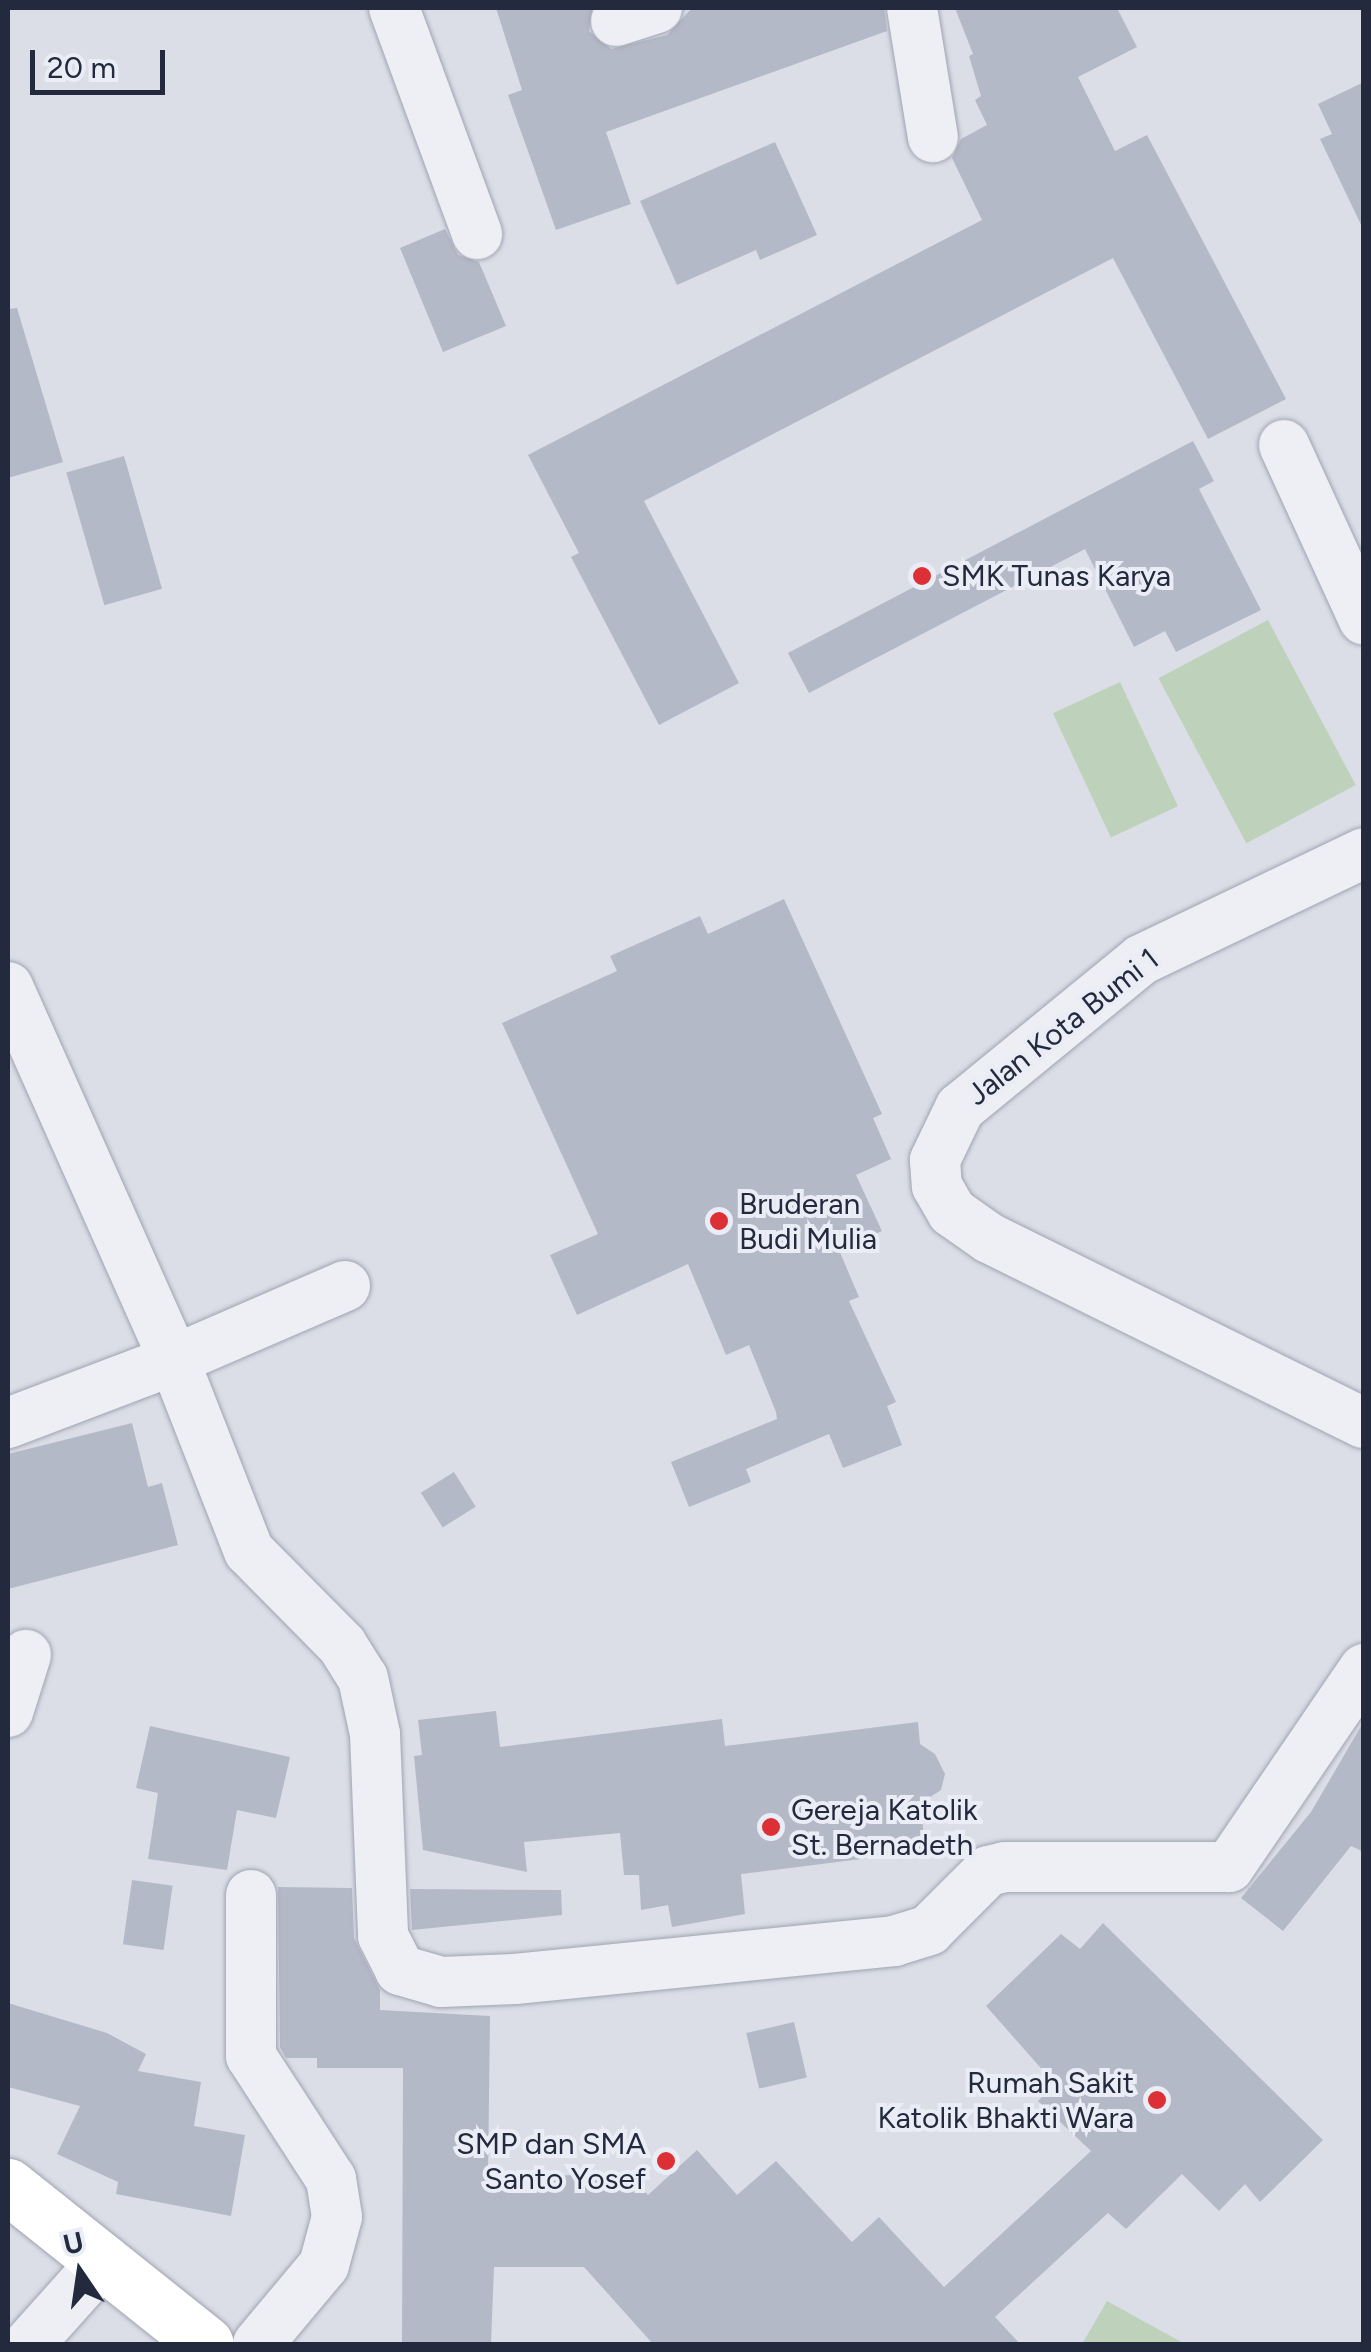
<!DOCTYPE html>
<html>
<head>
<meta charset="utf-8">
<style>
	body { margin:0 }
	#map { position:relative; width:1371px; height:2352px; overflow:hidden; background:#dbdee7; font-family:Figtree,sans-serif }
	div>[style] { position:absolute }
	.green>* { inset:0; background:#bed2bb; transform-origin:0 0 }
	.building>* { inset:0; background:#b4b9c7; transform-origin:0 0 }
	.roads { filter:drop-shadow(0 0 2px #a0a4b1) drop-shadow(0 0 2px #a0a4b1) }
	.minor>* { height:50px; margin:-25px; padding:0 25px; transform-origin:25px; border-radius:25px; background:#eeeff5 }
	.major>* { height:55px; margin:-27.5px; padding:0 27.5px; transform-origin:27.5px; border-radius:27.5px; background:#fff }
	.dots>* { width:28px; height:28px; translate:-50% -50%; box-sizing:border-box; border:5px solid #eaedf5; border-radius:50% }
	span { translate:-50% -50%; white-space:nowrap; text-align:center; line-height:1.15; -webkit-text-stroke:8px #eaedf5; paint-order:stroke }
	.poi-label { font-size:30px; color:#232a3e }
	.left { translate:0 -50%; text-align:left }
	.right { translate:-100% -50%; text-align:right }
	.street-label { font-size:30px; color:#232a3e }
	.frame { position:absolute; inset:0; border:10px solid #232a3e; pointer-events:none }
	.north { position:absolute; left:30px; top:2222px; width:100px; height:100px; -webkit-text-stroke:8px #eaedf5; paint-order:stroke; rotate:347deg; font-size:28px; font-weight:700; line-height:40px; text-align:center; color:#232a3e }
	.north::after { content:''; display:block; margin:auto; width:35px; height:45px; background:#232a3e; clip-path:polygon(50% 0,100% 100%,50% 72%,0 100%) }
	.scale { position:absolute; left:30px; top:50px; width:135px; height:45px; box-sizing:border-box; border:5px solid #232a3e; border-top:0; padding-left:12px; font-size:30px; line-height:35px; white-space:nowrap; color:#232a3e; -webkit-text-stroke:8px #eaedf5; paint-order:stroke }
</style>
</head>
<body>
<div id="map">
	<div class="green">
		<div style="left:1268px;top:620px;width:187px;height:124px;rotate:62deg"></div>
		<div style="left:1120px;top:682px;width:137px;height:74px;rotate:65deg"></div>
		<div style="clip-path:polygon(1107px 2301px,1185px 2344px,1082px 2344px)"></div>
	</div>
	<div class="building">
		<div style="clip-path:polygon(496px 8px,592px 8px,589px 31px,611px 49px,667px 35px,692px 8px,884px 8px,887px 31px,606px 132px,631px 204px,556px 230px,508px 95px,522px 90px)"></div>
		<div style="clip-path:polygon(955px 8px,1117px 8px,1137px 47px,1078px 77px,1115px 151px,1147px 135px,1286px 399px,1208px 439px,1113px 258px,644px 501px,739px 683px,659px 725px,571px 557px,579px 553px,528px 455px,982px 220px,952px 158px,961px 139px,987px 125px,975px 100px,981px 96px,969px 56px,973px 54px)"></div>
		<div style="clip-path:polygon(1364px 82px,1364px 231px,1320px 139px,1332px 134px,1318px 104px)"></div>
		<div style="clip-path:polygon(775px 142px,817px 235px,760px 260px,756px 250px,677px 285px,640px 201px)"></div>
		<div style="clip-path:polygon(445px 229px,458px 255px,479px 262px,506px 326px,443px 352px,400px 248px)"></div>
		<div style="clip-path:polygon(17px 308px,63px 462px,8px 478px,8px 309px)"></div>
		<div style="clip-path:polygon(1193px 441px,1214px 481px,1199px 489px,1261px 610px,1176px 652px,1165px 631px,1134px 647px,1085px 549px,809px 693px,788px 653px)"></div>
		<div style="left:124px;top:456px;width:138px;height:60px;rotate:74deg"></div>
		<div style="clip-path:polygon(784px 899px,882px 1114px,873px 1118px,891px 1159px,856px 1175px,882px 1231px,839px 1250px,859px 1297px,849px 1301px,896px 1402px,887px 1406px,902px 1445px,843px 1468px,829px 1434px,746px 1469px,751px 1482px,689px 1507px,671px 1462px,777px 1419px,776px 1412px,749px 1345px,726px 1355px,688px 1264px,577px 1315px,550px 1255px,598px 1234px,502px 1023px,617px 971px,610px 956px,700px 916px,708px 934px)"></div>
		<div style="clip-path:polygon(132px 1423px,148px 1487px,162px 1483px,178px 1545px,8px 1589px,8px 1454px)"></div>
		<div style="left:454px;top:1472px;width:41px;height:39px;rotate:58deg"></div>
		<div style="clip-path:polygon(496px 1711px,500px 1747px,722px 1719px,725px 1746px,918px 1722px,920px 1744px,935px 1754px,945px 1774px,941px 1790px,921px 1803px,925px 1851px,741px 1874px,745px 1914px,672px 1927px,668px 1905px,641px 1910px,639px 1875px,624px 1875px,620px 1833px,524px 1842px,527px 1872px,423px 1850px,414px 1756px,422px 1755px,418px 1720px)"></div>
		<div style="clip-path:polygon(1364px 1721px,1364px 1852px,1351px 1846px,1283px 1931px,1241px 1898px,1311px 1812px)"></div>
		<div style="clip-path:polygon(150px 1726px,290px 1757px,276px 1818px,237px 1810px,227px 1870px,148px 1859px,158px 1793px,136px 1788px)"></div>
		<div style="left:132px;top:1880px;width:41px;height:65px;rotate:8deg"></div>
		<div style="clip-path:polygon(278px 1887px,352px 1888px,354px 1938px,380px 1990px,380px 2010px,490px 2016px,488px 2177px,629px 2174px,648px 2195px,697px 2150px,737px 2195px,776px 2161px,852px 2242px,879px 2217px,944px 2287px,1091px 2151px,1038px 2101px,1055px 2084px,986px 2006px,1061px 1934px,1080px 1949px,1103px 1923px,1323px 2140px,1260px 2202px,1245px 2184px,1219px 2211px,1182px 2174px,1126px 2229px,1108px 2213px,995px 2317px,1020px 2344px,653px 2344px,584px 2267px,494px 2267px,491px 2344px,402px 2344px,403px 2068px,317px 2068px,317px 2058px,286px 2058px,280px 2047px)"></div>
		<div style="clip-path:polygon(410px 1889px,561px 1890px,562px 1915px,412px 1930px)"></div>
		<div style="clip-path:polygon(8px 2003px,107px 2033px,146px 2054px,138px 2071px,201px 2082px,194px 2126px,245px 2135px,231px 2216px,116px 2194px,118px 2182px,57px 2154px,80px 2106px,8px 2087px)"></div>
		<div style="left:794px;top:2022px;width:57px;height:49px;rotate:77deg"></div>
	</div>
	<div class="roads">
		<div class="minor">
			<div style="left:394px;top:8px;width:241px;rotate:69.8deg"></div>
			<div style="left:912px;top:8px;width:131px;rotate:80.8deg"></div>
			<div style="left:616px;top:21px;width:43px;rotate:-17.6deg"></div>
			<div style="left:1284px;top:445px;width:192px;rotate:65.4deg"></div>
			<div style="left:1364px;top:853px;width:247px;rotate:154.4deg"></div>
			<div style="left:1141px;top:960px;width:234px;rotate:140.7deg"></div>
			<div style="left:960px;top:1108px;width:58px;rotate:115.7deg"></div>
			<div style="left:935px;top:1160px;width:26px;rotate:86deg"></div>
			<div style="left:937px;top:1186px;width:30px;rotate:60deg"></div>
			<div style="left:952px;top:1212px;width:45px;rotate:35.1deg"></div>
			<div style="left:989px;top:1238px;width:418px;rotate:26.3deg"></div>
			<div style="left:8px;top:987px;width:408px;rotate:66deg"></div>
			<div style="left:174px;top:1360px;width:178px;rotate:159.2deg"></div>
			<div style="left:345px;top:1286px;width:186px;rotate:156.6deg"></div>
			<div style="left:174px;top:1360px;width:205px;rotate:68.6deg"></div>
			<div style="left:249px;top:1551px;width:132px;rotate:45.3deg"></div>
			<div style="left:342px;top:1645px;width:39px;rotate:58deg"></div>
			<div style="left:363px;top:1678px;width:57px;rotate:77.9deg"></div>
			<div style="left:375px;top:1734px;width:202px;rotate:87.7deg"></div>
			<div style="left:383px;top:1936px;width:38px;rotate:63deg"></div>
			<div style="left:400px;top:1970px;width:43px;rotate:16.3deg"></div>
			<div style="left:441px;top:1982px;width:74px;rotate:-2.3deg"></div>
			<div style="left:515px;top:1979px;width:381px;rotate:-5.7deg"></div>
			<div style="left:894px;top:1941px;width:37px;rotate:-17deg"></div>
			<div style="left:929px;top:1930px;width:83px;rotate:-45deg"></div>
			<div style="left:988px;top:1871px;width:17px;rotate:-13deg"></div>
			<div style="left:1005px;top:1867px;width:224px"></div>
			<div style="left:1229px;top:1867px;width:240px;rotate:-55.7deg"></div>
			<div style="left:8px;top:1712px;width:60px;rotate:-72.5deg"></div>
			<div style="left:251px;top:1895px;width:161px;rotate:90deg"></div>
			<div style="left:251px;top:2056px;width:147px;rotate:57deg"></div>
			<div style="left:331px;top:2179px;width:38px;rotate:81deg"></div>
			<div style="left:337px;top:2217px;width:50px;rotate:105.2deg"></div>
			<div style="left:324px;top:2265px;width:103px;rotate:129.9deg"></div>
			<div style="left:29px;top:2344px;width:113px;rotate:-48.2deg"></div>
		</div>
		<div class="major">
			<div style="left:8px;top:2186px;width:253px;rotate:38.6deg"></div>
		</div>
	</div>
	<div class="dots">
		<div style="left:922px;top:576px;background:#dc2f36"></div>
		<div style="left:719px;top:1221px;background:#dc2f36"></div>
		<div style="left:771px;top:1827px;background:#dc2f36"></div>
		<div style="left:1157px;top:2100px;background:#dc2f36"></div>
		<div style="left:666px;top:2161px;background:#dc2f36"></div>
	</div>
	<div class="poi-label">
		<span class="left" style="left:942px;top:576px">SMK Tunas Karya</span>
		<span class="left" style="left:739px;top:1221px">Bruderan<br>Budi Mulia</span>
		<span class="left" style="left:791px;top:1827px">Gereja Katolik<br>St. Bernadeth</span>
		<span class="right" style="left:1134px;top:2100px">Rumah Sakit<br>Katolik Bhakti Wara</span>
		<span class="right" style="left:646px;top:2161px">SMP dan SMA<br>Santo Yosef</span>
	</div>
	<div class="street-label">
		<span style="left:1063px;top:1027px;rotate:-38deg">Jalan Kota Bumi 1</span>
	</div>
	<div class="frame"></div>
	<div class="north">U</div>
	<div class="scale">20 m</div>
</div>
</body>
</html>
